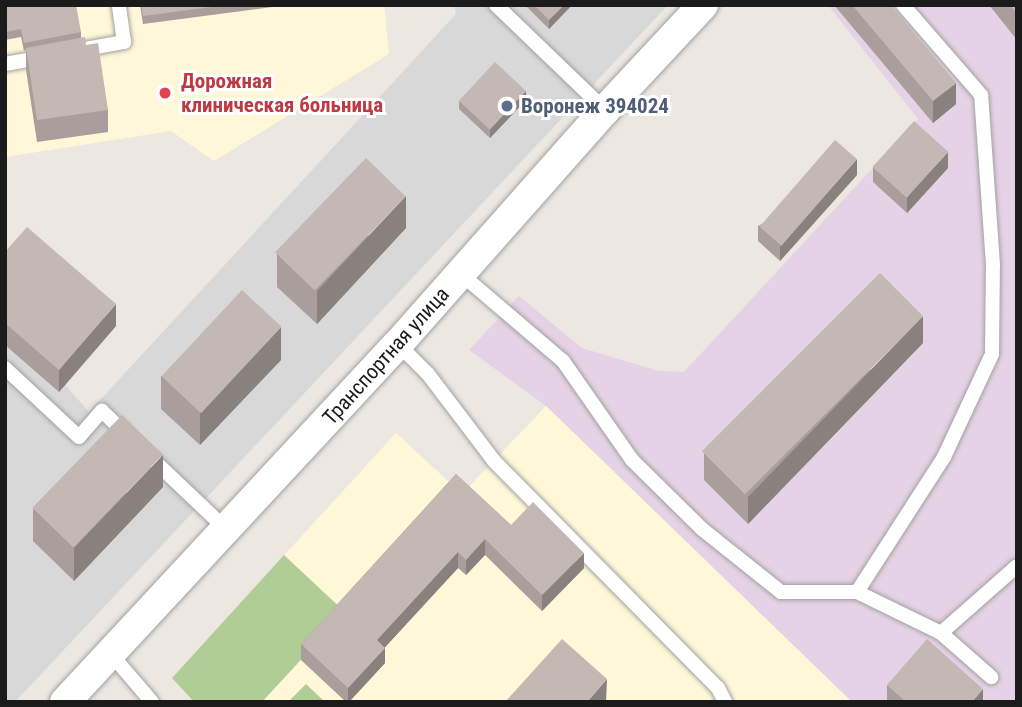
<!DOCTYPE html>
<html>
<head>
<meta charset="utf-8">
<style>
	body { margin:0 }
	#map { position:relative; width:1022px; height:707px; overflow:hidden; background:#ede7e1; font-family:"Roboto Condensed",sans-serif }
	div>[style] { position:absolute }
	.residential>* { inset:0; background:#d9d8d8 }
	.industrial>* { inset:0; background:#e6d2e6 }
	.education>* { inset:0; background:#fff8d8 }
	.forest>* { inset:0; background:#afcd95 }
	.roads { filter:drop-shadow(0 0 2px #a2a2a2) drop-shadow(0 0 2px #a2a2a2) }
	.lane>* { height:14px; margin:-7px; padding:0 7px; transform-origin:7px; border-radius:7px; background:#fff }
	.street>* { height:30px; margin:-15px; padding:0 15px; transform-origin:15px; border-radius:15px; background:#fff }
	.wall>* { inset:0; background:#a99e9b }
	.shaded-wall>* { inset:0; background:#89817e }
	.building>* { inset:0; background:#c4b8b4; transform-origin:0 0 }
	.dots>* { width:19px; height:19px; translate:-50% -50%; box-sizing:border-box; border:4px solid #fff; border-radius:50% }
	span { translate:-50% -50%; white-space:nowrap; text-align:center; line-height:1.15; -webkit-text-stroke:6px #fff; paint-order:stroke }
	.health-label { font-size:21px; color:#be3a42; font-weight:700 }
	.left { translate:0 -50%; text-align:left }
	.service-label { font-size:21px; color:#4e5e75; font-weight:700 }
	.street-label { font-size:21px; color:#1b1b1b }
	.frame { position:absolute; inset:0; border:7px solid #1b1b1b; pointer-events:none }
</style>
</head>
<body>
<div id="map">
	<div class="residential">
		<div style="clip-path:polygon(454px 5px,668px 5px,15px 702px,5px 702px,5px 316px,89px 412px,456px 14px)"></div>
	</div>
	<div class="industrial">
		<div style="clip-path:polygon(828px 5px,1017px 5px,1017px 702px,852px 702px,546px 406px,469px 350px,519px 296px,582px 348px,659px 371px,684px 372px,918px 119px)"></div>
	</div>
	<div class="education">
		<div style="clip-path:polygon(5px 5px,384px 5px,389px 54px,214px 161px,171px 131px,5px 157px)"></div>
		<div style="clip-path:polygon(546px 406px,852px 702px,194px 702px,172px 678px,396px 433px,462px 494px)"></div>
	</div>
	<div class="forest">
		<div style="clip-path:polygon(284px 555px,345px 612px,262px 702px,194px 702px,172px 678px)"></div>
		<div style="clip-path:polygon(306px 684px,325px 702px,288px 702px)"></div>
	</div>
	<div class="roads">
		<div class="lane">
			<div style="left:496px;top:5px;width:151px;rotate:43.9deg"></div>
			<div style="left:80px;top:50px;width:45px;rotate:-10.3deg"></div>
			<div style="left:124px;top:42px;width:37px;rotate:-98deg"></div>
			<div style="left:5px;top:64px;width:39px;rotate:-10deg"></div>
			<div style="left:461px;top:274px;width:134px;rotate:40.5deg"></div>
			<div style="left:563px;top:361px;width:121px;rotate:55.1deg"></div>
			<div style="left:632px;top:460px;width:98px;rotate:44.6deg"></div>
			<div style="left:702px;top:529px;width:101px;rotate:38.6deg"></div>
			<div style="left:781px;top:592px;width:76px"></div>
			<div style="left:857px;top:592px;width:161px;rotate:-57.2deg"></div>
			<div style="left:944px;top:457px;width:114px;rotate:-65deg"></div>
			<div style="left:992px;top:354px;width:89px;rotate:-89.4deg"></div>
			<div style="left:993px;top:265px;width:170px;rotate:-94deg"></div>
			<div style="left:981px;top:95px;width:119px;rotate:-130.9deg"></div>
			<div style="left:398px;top:344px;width:42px;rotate:45deg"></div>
			<div style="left:428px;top:374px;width:109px;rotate:52.8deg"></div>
			<div style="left:494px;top:461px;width:319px;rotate:45.4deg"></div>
			<div style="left:718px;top:688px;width:16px;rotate:63deg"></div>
			<div style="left:5px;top:368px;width:101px;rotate:43deg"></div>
			<div style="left:79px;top:437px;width:35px;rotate:-49deg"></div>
			<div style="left:102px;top:411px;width:35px;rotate:44deg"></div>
			<div style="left:149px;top:456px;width:108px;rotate:43.5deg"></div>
			<div style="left:857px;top:592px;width:93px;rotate:26deg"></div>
			<div style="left:941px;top:633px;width:67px;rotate:41.3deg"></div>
			<div style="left:941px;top:633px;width:101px;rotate:-41.4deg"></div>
			<div style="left:111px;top:654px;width:63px;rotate:49.5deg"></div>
		</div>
		<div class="street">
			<div style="left:65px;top:702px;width:489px;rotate:-47.1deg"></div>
			<div style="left:398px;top:344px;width:312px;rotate:-48.5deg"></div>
			<div style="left:605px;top:110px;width:144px;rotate:-47deg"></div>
		</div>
	</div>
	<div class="wall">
		<div style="clip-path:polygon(5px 5px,81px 32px,81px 38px,86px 45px,108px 110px,108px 132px,37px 142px,26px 70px,26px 50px,24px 51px,21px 37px,5px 40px)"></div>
		<div style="clip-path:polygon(140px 5px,288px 5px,143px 24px)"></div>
		<div style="clip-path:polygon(525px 5px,572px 5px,549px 29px)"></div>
		<div style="clip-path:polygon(834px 5px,891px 5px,956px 104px,933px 123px)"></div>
		<div style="clip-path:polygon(989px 5px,1017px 5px,1017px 40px)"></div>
		<div style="clip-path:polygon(526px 100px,490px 138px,459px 109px,459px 101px)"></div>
		<div style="clip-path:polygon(873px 167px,948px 168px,907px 213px,873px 182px)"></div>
		<div style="clip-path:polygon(857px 175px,780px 261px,758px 241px,758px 226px)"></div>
		<div style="clip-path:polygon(406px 228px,317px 324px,277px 287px,277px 254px)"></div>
		<div style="clip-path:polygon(5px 252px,116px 326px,59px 392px,5px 345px)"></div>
		<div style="clip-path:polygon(923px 343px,748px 524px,704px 480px,704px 454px)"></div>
		<div style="clip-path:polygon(281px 360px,200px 445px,161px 409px,161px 376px)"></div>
		<div style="clip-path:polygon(456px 474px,511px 525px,584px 568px,542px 611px,485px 555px,466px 575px,458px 568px,385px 647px,385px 663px,349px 702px,346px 702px,301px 660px,301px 644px)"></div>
		<div style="clip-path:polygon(163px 487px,74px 581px,33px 541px,33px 509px)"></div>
		<div style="clip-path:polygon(887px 685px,983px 702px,889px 702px,887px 700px)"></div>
	</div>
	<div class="shaded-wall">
		<div style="clip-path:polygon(564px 5px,572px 5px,549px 29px,549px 20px)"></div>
		<div style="clip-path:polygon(956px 83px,956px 104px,933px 123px,933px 101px)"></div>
		<div style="clip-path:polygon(526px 91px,526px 100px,490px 138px,490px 130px)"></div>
		<div style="clip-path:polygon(948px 152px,948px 168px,907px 213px,907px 197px)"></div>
		<div style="clip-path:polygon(857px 159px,857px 175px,780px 261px,780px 246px)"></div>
		<div style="clip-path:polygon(406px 196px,406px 228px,317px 324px,317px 291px)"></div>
		<div style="clip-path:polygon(116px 304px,116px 326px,59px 392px,59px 370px)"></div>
		<div style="clip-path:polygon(923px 316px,923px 343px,748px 524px,748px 497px)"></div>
		<div style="clip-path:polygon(281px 327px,281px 360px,200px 445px,200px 412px)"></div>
		<div style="clip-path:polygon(163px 455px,163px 487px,74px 581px,74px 548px)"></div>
		<div style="clip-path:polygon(485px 539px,485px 555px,466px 575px,466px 560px)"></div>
		<div style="clip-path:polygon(458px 552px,458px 568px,377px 656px,377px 640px)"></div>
		<div style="clip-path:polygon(584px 553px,584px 568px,542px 611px,542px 595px)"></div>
		<div style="clip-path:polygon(385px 648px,385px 663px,349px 702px,348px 702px,348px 688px)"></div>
		<div style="clip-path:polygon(607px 679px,606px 702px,587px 702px)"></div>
		<div style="clip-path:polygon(983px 689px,983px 702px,972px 702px)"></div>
	</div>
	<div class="building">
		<div style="clip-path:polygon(5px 5px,76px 5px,81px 32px,24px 43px,21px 29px,5px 32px)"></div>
		<div style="clip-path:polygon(141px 5px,227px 5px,143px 16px)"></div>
		<div style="clip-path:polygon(534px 5px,564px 5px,549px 20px)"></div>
		<div style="clip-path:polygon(852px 5px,891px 5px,956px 83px,933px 101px)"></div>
		<div style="clip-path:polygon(1010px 5px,1017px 5px,1017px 13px)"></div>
		<div style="clip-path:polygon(85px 37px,86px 45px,98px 43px,108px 110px,37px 120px,26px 48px)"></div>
		<div style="left:495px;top:62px;width:42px;height:53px;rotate:43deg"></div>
		<div style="left:914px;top:121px;width:46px;height:62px;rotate:42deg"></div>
		<div style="left:835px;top:140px;width:29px;height:115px;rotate:41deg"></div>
		<div style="left:366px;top:158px;width:55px;height:131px;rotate:44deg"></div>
		<div style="clip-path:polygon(27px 227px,116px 304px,59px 370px,5px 323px,5px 252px)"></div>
		<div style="left:880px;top:273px;width:61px;height:252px;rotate:45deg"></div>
		<div style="left:242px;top:290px;width:54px;height:118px;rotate:43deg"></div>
		<div style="left:122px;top:415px;width:57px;height:129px;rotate:44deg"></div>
		<div style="clip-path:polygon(456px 474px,511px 525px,533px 502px,584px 553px,542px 595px,485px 539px,466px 560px,458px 552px,377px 640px,385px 648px,348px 688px,301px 644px)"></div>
		<div style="clip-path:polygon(562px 639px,607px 679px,587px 702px,505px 702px)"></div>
		<div style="clip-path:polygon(927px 639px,983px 689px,972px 702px,906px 702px,887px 685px)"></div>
	</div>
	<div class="dots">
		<div style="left:165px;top:93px;background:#e0444e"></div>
		<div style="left:507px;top:106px;background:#5c6f8a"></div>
	</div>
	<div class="health-label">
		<span class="left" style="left:181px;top:93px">Дорожная<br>клиническая больница</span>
	</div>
	<div class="service-label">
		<span class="left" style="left:521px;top:106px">Воронеж 394024</span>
	</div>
	<div class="street-label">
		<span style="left:386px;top:356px;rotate:-48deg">Транспортная улица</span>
	</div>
	<div class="frame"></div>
</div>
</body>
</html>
